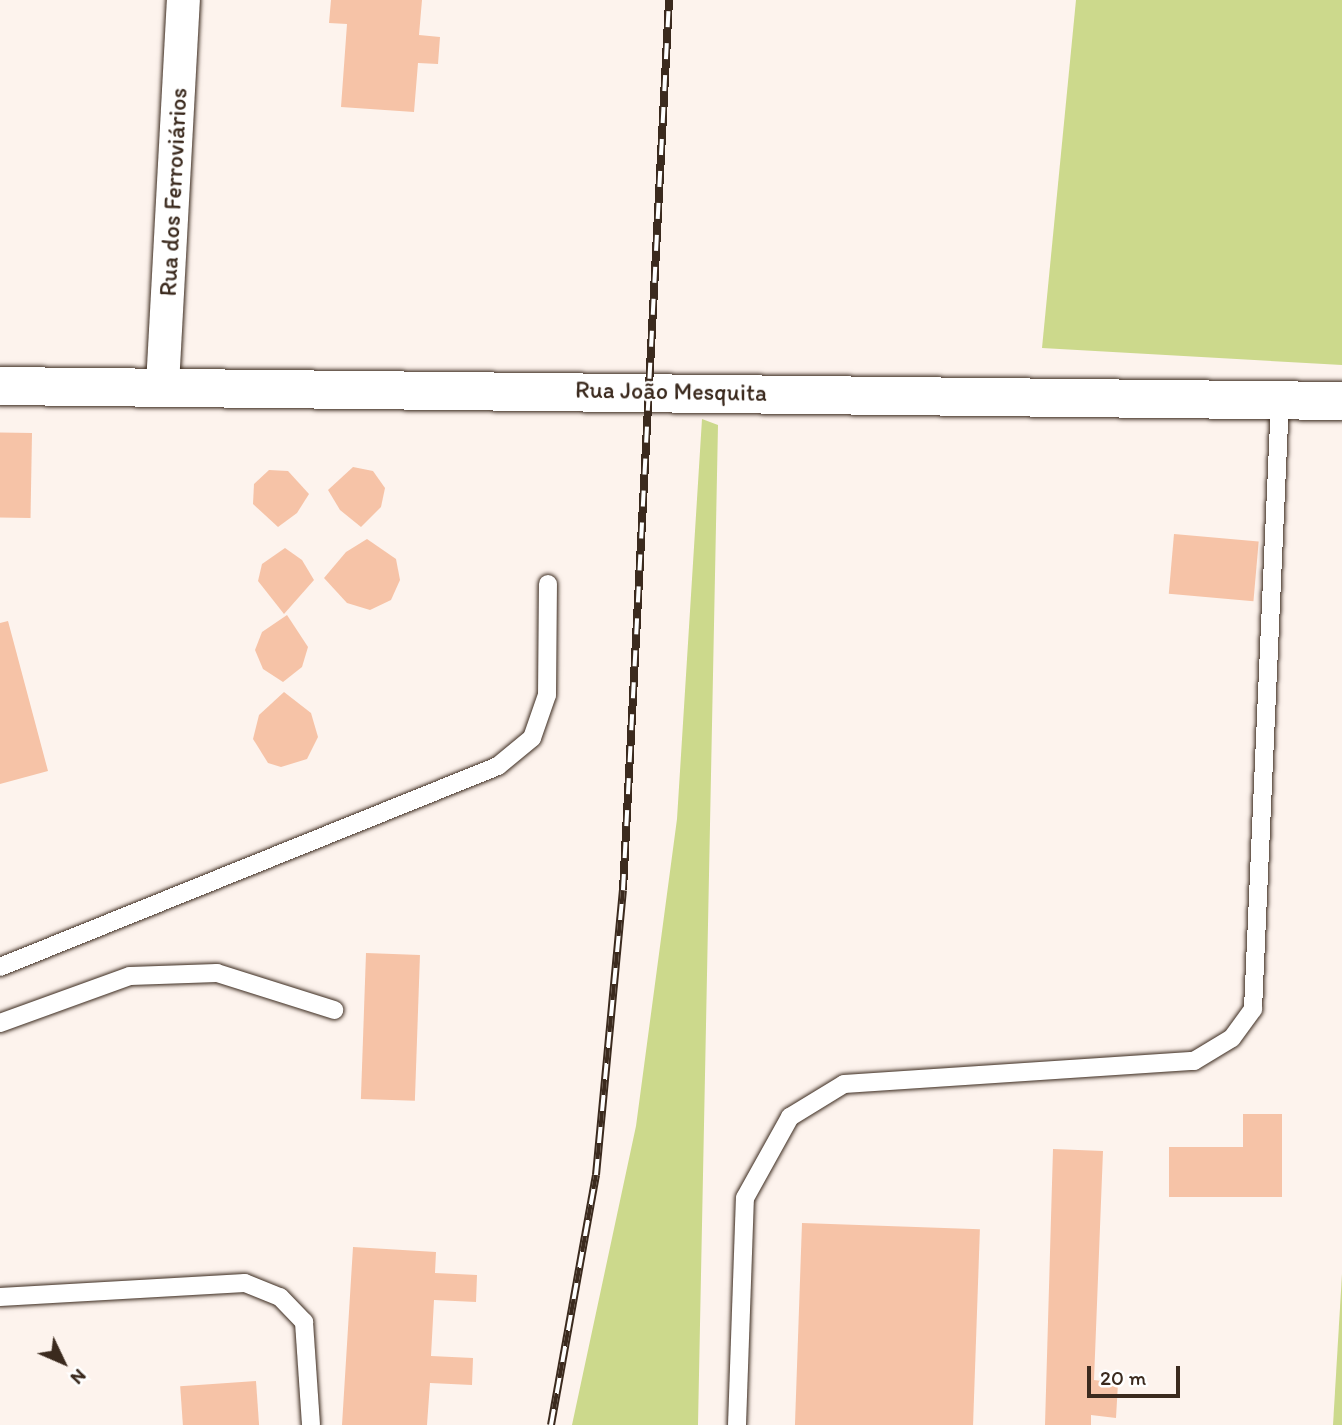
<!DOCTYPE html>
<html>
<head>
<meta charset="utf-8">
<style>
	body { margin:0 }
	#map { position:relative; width:1342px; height:1425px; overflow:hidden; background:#fdf3ed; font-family:Itim,sans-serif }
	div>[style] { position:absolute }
	.green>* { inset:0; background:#ccd98c }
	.building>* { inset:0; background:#f6c3a7; transform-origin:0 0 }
	.roads { filter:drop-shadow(0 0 2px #3b2a1e) drop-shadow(0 0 2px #3b2a1e) }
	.lane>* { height:18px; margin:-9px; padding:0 9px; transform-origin:9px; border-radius:9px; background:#fff }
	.street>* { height:33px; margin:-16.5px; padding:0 16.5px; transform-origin:16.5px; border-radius:16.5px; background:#fff }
	.secondary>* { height:38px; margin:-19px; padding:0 19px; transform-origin:19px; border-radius:19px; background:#fff }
	.rail>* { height:8px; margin-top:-4px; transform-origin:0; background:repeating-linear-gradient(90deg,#fff 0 16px,#3b2a1e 0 32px); box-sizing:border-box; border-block:2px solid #3b2a1e }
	span { translate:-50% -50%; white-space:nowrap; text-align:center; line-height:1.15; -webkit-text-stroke:5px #fff; paint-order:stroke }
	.street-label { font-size:24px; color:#3b2a1e }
	.north { position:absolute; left:28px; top:1327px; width:70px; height:70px; -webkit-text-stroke:5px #fff; paint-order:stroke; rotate:134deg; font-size:19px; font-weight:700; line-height:28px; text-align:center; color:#3b2a1e }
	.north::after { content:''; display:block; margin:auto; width:24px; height:32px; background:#3b2a1e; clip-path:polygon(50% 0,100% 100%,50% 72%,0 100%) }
	.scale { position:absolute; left:1087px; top:1366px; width:93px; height:32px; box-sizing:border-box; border:4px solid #3b2a1e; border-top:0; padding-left:9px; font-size:21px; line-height:24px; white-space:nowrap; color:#3b2a1e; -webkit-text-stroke:5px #fff; paint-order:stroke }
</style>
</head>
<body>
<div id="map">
	<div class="green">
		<div style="clip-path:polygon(1076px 0,1342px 0,1342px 365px,1042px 348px)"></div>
		<div style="clip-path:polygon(702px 419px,718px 425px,698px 1425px,572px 1425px,636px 1126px,677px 819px)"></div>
		<div style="clip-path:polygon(1342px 1274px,1342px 1425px,1333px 1425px)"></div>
	</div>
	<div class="building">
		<div style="clip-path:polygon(331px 0,422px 0,419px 35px,440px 37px,438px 64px,418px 63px,414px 112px,341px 107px,347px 24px,329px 23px)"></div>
		<div style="left:32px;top:433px;width:85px;height:32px;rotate:91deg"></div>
		<div style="clip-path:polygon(353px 467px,373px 471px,385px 488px,381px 507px,361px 527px,340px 510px,328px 490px)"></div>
		<div style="clip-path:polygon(269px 470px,288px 471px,309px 494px,297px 513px,278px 527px,253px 504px,254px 484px)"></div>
		<div style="left:1174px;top:534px;width:85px;height:60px;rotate:5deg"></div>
		<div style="clip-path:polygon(367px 539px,396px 559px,400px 580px,391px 600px,370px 610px,347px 603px,324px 578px,346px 552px)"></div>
		<div style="clip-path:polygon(285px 548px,302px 560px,314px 580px,284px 614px,258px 581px,262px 564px)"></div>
		<div style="clip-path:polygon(287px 615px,308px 647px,302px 667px,283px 682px,263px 669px,255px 650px,262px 632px)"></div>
		<div style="clip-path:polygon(8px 621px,48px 771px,0 784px,0 623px)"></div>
		<div style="clip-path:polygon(284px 692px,311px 713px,318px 737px,307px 759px,281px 767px,268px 763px,253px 739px,259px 715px)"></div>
		<div style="left:366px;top:953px;width:54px;height:146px;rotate:2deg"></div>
		<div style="clip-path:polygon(1243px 1114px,1282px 1114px,1282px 1197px,1169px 1197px,1169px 1147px,1243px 1147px)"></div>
		<div style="clip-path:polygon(1053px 1149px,1103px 1151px,1094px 1380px,1118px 1383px,1116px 1418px,1091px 1415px,1091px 1425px,1045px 1425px)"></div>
		<div style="left:802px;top:1223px;width:178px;height:202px;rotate:2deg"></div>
		<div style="clip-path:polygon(353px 1247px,436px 1252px,435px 1273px,477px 1275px,476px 1302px,434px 1300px,431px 1356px,473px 1358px,472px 1385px,430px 1383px,427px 1425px,342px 1425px)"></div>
		<div style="left:256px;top:1381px;width:44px;height:76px;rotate:86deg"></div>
	</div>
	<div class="roads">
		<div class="lane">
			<div style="left:0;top:967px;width:537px;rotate:-21.98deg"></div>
			<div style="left:498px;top:766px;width:44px;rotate:-39.5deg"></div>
			<div style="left:532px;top:738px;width:46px;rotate:-70.8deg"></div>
			<div style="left:547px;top:695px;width:111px;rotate:-89.5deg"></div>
			<div style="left:0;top:1023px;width:138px;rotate:-19.9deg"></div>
			<div style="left:130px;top:976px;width:87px;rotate:-2deg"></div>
			<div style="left:217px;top:973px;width:123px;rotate:17.5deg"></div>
			<div style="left:0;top:1297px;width:245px;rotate:-3.3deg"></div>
			<div style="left:245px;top:1283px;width:38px;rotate:22deg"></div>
			<div style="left:280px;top:1297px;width:35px;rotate:46deg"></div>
			<div style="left:304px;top:1322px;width:103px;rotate:86.1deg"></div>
			<div style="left:737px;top:1425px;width:227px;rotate:-88deg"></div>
			<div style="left:745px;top:1198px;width:93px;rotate:-60.9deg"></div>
			<div style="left:790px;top:1117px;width:63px;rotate:-31.4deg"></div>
			<div style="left:844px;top:1084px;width:351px;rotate:-3.8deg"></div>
			<div style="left:1194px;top:1061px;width:44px;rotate:-31.2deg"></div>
			<div style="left:1232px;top:1038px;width:36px;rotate:-54deg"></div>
			<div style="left:1253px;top:1009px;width:610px;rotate:-87.46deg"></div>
		</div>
		<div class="street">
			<div style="left:162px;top:385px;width:386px;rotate:-86.9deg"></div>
		</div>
		<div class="secondary">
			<div style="left:0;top:386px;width:1342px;rotate:0.64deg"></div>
		</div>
	</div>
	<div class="rail">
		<div style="left:551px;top:1425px;width:254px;rotate:-79.8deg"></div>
		<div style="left:596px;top:1175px;width:286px;rotate:-84.6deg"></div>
		<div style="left:623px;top:890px;width:891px;rotate:-87.04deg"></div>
	</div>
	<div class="street-label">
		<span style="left:173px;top:192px;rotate:-87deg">Rua dos Ferroviários</span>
		<span style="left:671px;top:391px;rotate:1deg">Rua João Mesquita</span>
	</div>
	<div class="north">N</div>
	<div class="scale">20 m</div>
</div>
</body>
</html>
